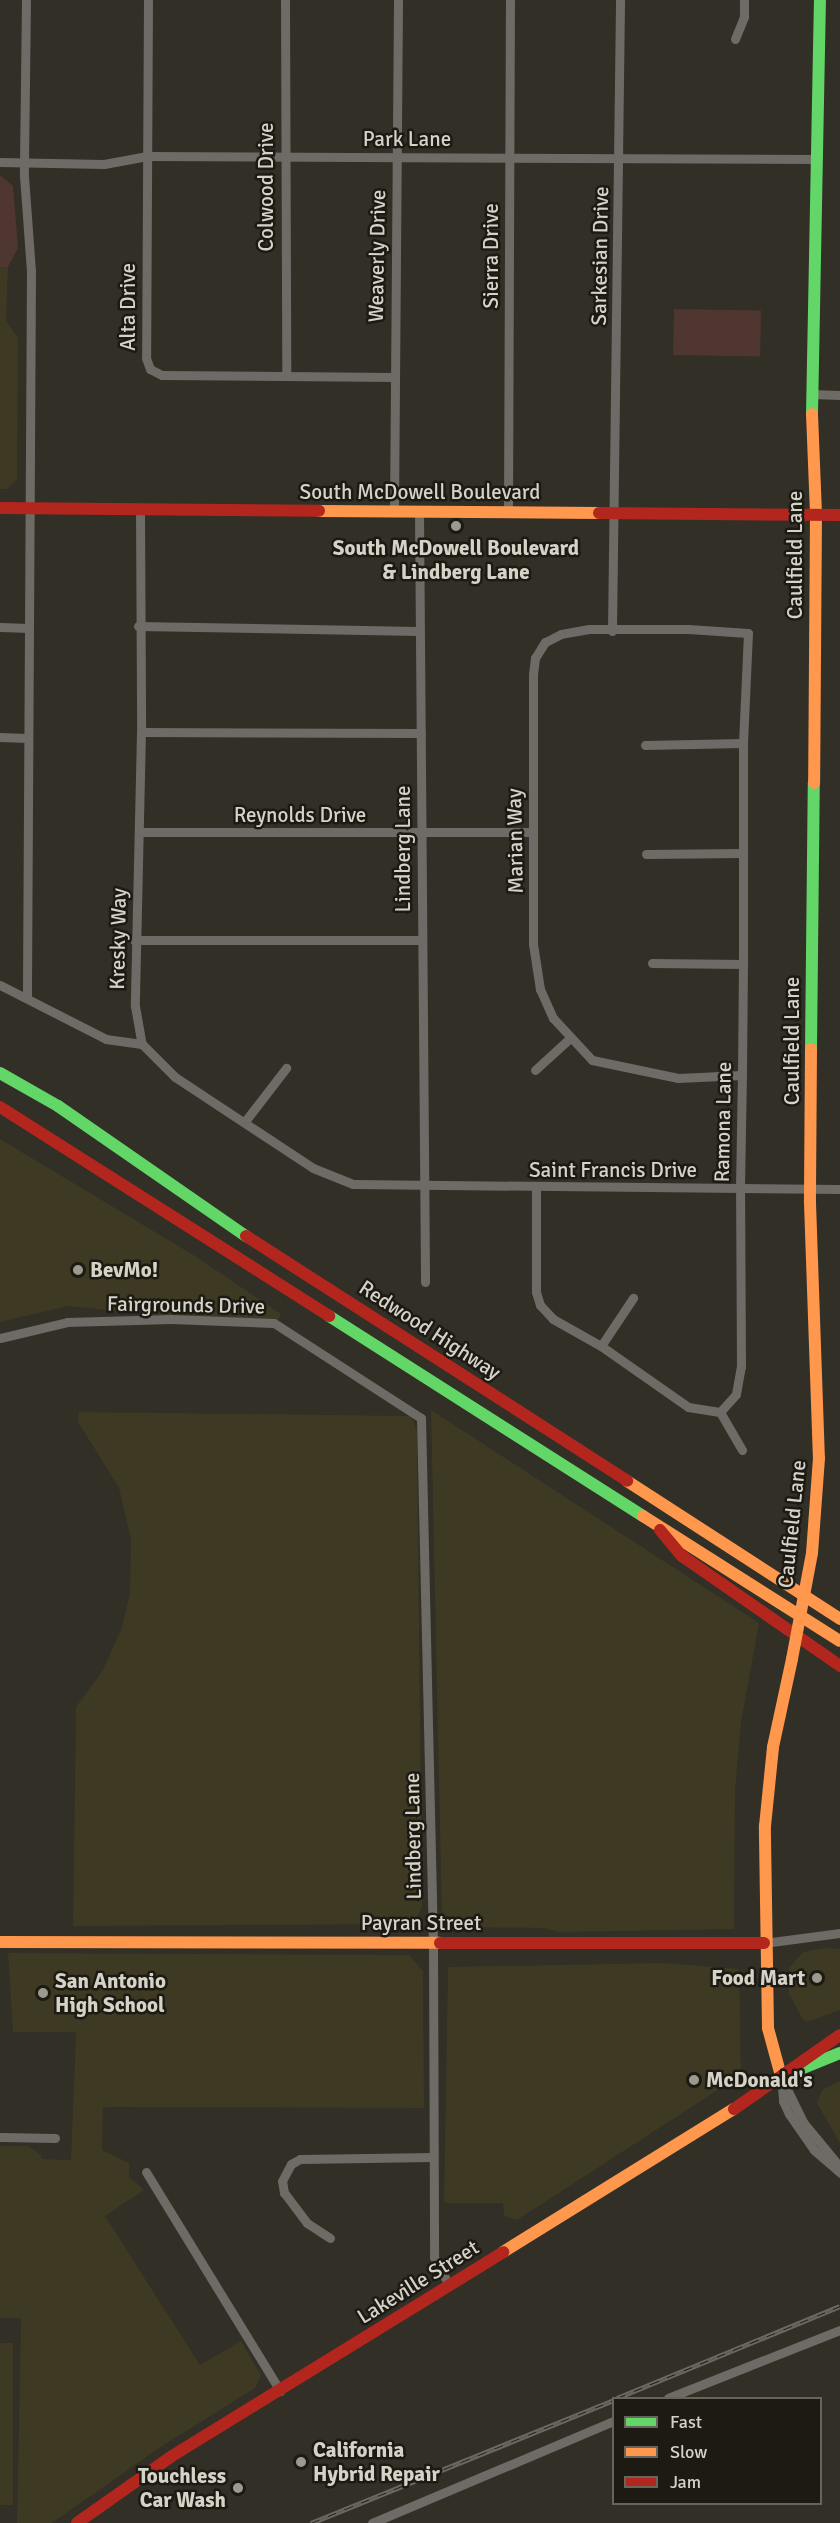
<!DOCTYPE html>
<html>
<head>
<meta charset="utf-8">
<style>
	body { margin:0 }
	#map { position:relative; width:840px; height:2523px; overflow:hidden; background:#312f26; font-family:Signika,sans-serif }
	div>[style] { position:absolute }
	.built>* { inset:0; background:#3e3923; transform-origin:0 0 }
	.green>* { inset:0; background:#4f3630; transform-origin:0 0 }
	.street>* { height:9px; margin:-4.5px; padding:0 4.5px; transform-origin:4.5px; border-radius:4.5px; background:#6e6a65 }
	.fast>* { height:12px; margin:-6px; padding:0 6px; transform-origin:6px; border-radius:6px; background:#63d668 }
	.slow>* { height:12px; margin:-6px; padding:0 6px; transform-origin:6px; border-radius:6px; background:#ff974d }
	.jam>* { height:12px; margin:-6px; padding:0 6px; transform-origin:6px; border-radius:6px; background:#b3261e }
	.rail>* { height:5px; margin-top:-2.5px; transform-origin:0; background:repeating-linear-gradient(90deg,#1c1a12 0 9px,#6b6862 0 18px); box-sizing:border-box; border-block:2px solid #6b6862 }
	.slow-bridge>* { height:12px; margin:-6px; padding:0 6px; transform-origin:6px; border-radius:6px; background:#ff974d }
	.dots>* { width:16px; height:16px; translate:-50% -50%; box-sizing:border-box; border:3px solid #1c1a12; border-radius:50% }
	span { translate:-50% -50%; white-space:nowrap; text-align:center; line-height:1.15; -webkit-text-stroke:5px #1c1a12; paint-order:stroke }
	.street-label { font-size:21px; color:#d5d2c8 }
	.poi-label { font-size:21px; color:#d5d2c8; font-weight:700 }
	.left { translate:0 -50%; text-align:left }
	.right { translate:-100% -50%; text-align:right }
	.legend { position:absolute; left:612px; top:2397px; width:210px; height:108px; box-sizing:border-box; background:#1c1a12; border:2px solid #66645b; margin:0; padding:8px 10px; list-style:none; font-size:18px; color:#d5d2c8 }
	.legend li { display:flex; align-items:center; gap:12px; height:30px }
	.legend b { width:30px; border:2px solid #66645b }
</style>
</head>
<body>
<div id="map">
	<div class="built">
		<div style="clip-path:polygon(0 267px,8px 267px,6px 321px,18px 338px,17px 479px,7px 489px,0 489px)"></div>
		<div style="clip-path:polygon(0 1139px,195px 1256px,281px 1314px,278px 1320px,186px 1318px,68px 1306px,0 1322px)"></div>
		<div style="clip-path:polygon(431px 1410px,759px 1623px,741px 1723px,735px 1790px,734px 1929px,560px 1932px,543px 1928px,453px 1927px,442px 1919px)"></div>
		<div style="clip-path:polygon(79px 1412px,409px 1416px,413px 1420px,417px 1433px,422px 1907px,413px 1924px,73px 1926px,76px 1707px,103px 1670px,122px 1627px,130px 1593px,131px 1540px,119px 1488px,78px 1422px)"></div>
		<div style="clip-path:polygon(825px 1948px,840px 1949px,840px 2010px,808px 2022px,803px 2020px,789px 1994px,789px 1968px,803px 1952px)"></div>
		<div style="clip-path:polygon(8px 1953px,409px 1955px,423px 1971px,424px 2108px,103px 2107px,102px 2150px,129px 2163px,129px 2177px,144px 2190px,105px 2216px,200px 2365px,241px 2341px,261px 2375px,255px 2388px,162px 2446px,52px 2523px,17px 2523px,21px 2318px,0 2318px,0 2146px,28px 2146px,41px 2155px,42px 2159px,71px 2160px,76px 2032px,13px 2032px)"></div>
		<div style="clip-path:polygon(662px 1963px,739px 1969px,741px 2075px,517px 2220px,504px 2216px,503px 2203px,444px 2203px,448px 1967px)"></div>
		<div style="clip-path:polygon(840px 2081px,840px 2143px,817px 2103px,822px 2090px)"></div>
		<div style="left:0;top:2343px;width:13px;height:162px"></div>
	</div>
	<div class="green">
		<div style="clip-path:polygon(0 175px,13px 186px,18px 248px,8px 267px,0 267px)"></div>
		<div style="left:674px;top:309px;width:87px;height:46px;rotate:1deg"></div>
	</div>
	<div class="street">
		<div style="left:26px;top:0;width:176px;rotate:90.7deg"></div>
		<div style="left:24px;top:176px;width:95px;rotate:85.8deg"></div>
		<div style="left:31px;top:271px;width:725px;rotate:90.32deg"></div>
		<div style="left:148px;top:0;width:358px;rotate:90.3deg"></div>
		<div style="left:146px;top:358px;width:12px;rotate:70deg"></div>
		<div style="left:150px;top:369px;width:13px;rotate:27deg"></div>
		<div style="left:162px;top:375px;width:232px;rotate:0.5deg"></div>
		<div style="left:285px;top:0;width:375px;rotate:89.8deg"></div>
		<div style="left:735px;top:39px;width:24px;rotate:-68deg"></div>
		<div style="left:744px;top:17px;width:17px;rotate:-90deg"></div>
		<div style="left:0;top:162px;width:104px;rotate:1.1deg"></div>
		<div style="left:104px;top:164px;width:44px;rotate:-10.5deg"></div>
		<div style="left:147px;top:156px;width:667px;rotate:0.26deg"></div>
		<div style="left:811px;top:394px;width:29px;rotate:2deg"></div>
		<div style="left:140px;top:510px;width:222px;rotate:89.7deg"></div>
		<div style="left:141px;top:732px;width:274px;rotate:91.3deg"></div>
		<div style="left:135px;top:1006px;width:39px;rotate:80deg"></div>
		<div style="left:142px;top:1044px;width:47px;rotate:45deg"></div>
		<div style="left:175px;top:1077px;width:165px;rotate:33.4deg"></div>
		<div style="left:313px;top:1168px;width:43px;rotate:21.8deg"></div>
		<div style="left:353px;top:1184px;width:487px;rotate:0.6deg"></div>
		<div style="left:394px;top:512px;width:512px;rotate:-89.55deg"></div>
		<div style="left:419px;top:512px;width:770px;rotate:89.55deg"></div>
		<div style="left:508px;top:512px;width:512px;rotate:-89.78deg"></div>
		<div style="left:138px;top:626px;width:280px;rotate:1deg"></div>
		<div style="left:0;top:627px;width:29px;rotate:2deg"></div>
		<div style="left:612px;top:631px;width:631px;rotate:-89.27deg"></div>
		<div style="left:141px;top:732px;width:280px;rotate:0.2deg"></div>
		<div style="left:0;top:737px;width:28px;rotate:2deg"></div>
		<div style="left:645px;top:745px;width:98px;rotate:-1.2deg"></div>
		<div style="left:139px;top:832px;width:393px"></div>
		<div style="left:646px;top:854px;width:96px;rotate:-0.6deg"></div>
		<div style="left:134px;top:940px;width:286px"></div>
		<div style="left:652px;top:963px;width:91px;rotate:0.6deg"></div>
		<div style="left:0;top:985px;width:119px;rotate:27deg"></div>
		<div style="left:106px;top:1039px;width:36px;rotate:8deg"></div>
		<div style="left:535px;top:1070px;width:47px;rotate:-42.4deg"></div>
		<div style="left:246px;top:1120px;width:66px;rotate:-52.4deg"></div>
		<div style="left:536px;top:1188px;width:104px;rotate:90deg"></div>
		<div style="left:536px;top:1292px;width:14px;rotate:73deg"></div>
		<div style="left:540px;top:1305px;width:19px;rotate:47deg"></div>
		<div style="left:553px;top:1319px;width:55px;rotate:29.4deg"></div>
		<div style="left:601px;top:1346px;width:106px;rotate:35deg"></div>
		<div style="left:688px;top:1407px;width:32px;rotate:9deg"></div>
		<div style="left:720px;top:1412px;width:24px;rotate:-48deg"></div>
		<div style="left:736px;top:1394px;width:27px;rotate:-80deg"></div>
		<div style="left:741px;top:1367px;width:179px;rotate:-90.3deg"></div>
		<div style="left:740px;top:1188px;width:113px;rotate:-89deg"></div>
		<div style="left:742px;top:1075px;width:111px;rotate:-89.5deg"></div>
		<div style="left:743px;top:964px;width:221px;rotate:-90deg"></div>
		<div style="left:743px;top:743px;width:110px;rotate:-87.4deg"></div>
		<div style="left:748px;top:633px;width:60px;rotate:-176.2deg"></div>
		<div style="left:688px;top:629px;width:99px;rotate:180deg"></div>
		<div style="left:589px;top:629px;width:28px;rotate:170deg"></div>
		<div style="left:561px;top:634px;width:18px;rotate:153deg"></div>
		<div style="left:545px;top:642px;width:19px;rotate:122deg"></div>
		<div style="left:535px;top:658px;width:17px;rotate:97deg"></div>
		<div style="left:533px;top:675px;width:269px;rotate:90deg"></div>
		<div style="left:533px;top:944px;width:46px;rotate:81.2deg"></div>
		<div style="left:540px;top:989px;width:32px;rotate:66deg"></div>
		<div style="left:553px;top:1018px;width:57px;rotate:47.1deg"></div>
		<div style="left:592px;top:1060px;width:88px;rotate:11.8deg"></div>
		<div style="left:678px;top:1078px;width:64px;rotate:-2.7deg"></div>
		<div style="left:0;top:1338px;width:69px;rotate:-13.4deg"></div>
		<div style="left:67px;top:1322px;width:104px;rotate:-1.7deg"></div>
		<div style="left:171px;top:1319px;width:103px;rotate:2.2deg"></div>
		<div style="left:274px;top:1323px;width:175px;rotate:32.9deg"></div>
		<div style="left:421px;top:1418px;width:525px;rotate:88.69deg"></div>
		<div style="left:433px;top:1943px;width:314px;rotate:89.8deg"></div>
		<div style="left:434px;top:2257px;width:32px;rotate:62deg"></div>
		<div style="left:601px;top:1346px;width:58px;rotate:-56.3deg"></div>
		<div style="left:720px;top:1412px;width:44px;rotate:59.9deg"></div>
		<div style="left:764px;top:1943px;width:77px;rotate:-7.5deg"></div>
		<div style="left:781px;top:2076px;width:25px;rotate:85deg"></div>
		<div style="left:783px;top:2101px;width:14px;rotate:65deg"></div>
		<div style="left:789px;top:2114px;width:44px;rotate:55.2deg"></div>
		<div style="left:814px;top:2150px;width:35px;rotate:41deg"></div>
		<div style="left:783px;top:2081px;width:46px;rotate:64deg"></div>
		<div style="left:803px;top:2122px;width:58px;rotate:50.6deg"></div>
		<div style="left:0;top:2137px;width:55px;rotate:1deg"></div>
		<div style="left:146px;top:2172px;width:257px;rotate:58.5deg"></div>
		<div style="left:330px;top:2238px;width:27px;rotate:-147deg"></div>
		<div style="left:307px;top:2223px;width:38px;rotate:-127deg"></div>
		<div style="left:284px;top:2193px;width:12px;rotate:-99deg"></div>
		<div style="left:282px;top:2181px;width:19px;rotate:-62deg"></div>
		<div style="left:291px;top:2164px;width:10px;rotate:-29deg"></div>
		<div style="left:300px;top:2159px;width:133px;rotate:-0.9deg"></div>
		<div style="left:668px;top:2398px;width:185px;rotate:-21.6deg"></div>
		<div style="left:372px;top:2523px;width:263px;rotate:-22.9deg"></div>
	</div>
	<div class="fast">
		<div style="left:812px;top:414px;width:414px;rotate:-88.9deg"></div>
		<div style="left:811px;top:1049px;width:266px;rotate:-89.4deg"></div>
		<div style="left:0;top:1073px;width:67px;rotate:29.6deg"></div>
		<div style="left:58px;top:1106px;width:229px;rotate:34.7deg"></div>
		<div style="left:329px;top:1316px;width:372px;rotate:32.5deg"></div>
		<div style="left:786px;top:2075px;width:58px;rotate:-22.2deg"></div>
	</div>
	<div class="slow">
		<div style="left:812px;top:414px;width:100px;rotate:87.7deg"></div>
		<div style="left:816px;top:514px;width:269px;rotate:90.4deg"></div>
		<div style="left:319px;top:511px;width:280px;rotate:0.4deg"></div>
		<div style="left:811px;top:1049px;width:154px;rotate:90.4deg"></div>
		<div style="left:810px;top:1203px;width:255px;rotate:88deg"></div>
		<div style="left:819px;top:1458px;width:95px;rotate:94.2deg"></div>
		<div style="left:627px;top:1481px;width:254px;rotate:32.9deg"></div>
		<div style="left:643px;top:1516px;width:233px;rotate:32.4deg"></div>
		<div style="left:0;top:1942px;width:440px;rotate:0.1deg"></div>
		<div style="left:781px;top:2076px;width:50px;rotate:-105.2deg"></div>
		<div style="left:768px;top:2028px;width:202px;rotate:-90.9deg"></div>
		<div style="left:765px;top:1826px;width:79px;rotate:-84.2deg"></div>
		<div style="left:773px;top:1747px;width:90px;rotate:-77.8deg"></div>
		<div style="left:503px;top:2252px;width:272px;rotate:-31.8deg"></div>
	</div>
	<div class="jam">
		<div style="left:0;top:508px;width:319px;rotate:0.5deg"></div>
		<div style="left:599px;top:513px;width:241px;rotate:0.5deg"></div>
		<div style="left:0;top:1107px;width:390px;rotate:32.4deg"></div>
		<div style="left:246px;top:1236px;width:453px;rotate:32.7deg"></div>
		<div style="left:660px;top:1530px;width:34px;rotate:50deg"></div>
		<div style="left:682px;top:1556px;width:193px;rotate:34.8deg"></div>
		<div style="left:440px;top:1943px;width:324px"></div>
		<div style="left:734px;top:2109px;width:129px;rotate:-34.9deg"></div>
		<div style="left:77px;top:2523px;width:116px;rotate:-35.2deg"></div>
		<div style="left:172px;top:2456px;width:389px;rotate:-31.6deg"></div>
	</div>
	<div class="rail">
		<div style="left:617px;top:2398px;width:241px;rotate:-22.4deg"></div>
		<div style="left:311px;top:2523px;width:327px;rotate:-22.1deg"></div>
	</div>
	<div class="slow-bridge">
		<div style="left:792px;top:1659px;width:108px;rotate:-79.3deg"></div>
	</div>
	<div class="dots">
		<div style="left:456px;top:526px;background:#9c998f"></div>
		<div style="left:78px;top:1270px;background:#9c998f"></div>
		<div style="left:817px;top:1978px;background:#9c998f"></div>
		<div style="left:43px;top:1993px;background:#9c998f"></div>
		<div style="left:694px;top:2080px;background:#9c998f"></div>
		<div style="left:301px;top:2462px;background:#9c998f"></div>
		<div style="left:238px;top:2488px;background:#9c998f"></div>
	</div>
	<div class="street-label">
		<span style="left:407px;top:139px">Park Lane</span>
		<span style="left:266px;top:187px;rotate:-90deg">Colwood Drive</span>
		<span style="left:377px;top:256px;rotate:-89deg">Weaverly Drive</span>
		<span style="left:491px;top:256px;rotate:-90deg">Sierra Drive</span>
		<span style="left:600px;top:256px;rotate:-89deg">Sarkesian Drive</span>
		<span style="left:128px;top:307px;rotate:-90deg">Alta Drive</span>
		<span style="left:420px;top:492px">South McDowell Boulevard</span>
		<span style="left:795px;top:555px;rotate:-90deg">Caulfield Lane</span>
		<span style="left:300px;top:815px">Reynolds Drive</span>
		<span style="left:515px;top:841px;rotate:-91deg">Marian Way</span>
		<span style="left:403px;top:849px;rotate:-90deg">Lindberg Lane</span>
		<span style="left:118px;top:939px;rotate:-89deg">Kresky Way</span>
		<span style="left:792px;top:1041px;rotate:-90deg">Caulfield Lane</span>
		<span style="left:723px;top:1122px;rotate:-89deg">Ramona Lane</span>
		<span style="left:613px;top:1170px">Saint Francis Drive</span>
		<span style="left:186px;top:1305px;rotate:1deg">Fairgrounds Drive</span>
		<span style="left:430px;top:1330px;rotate:33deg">Redwood Highway</span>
		<span style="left:792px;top:1524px;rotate:-84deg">Caulfield Lane</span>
		<span style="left:413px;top:1836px;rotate:-91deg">Lindberg Lane</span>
		<span style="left:421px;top:1923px">Payran Street</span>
		<span style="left:418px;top:2282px;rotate:-32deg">Lakeville Street</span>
	</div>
	<div class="poi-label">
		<span style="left:456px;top:560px">South McDowell Boulevard<br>&amp; Lindberg Lane</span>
		<span class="left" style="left:90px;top:1270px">BevMo!</span>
		<span class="right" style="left:805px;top:1978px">Food Mart</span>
		<span class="left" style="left:55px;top:1993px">San Antonio<br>High School</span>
		<span class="left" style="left:706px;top:2080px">McDonald's</span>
		<span class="left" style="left:313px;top:2462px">California<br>Hybrid Repair</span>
		<span class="right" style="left:226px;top:2488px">Touchless<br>Car Wash</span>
	</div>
	<ul class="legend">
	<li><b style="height:8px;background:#63d668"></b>Fast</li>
	<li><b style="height:8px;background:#ff974d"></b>Slow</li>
	<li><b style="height:8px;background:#b3261e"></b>Jam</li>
	</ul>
</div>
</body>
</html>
